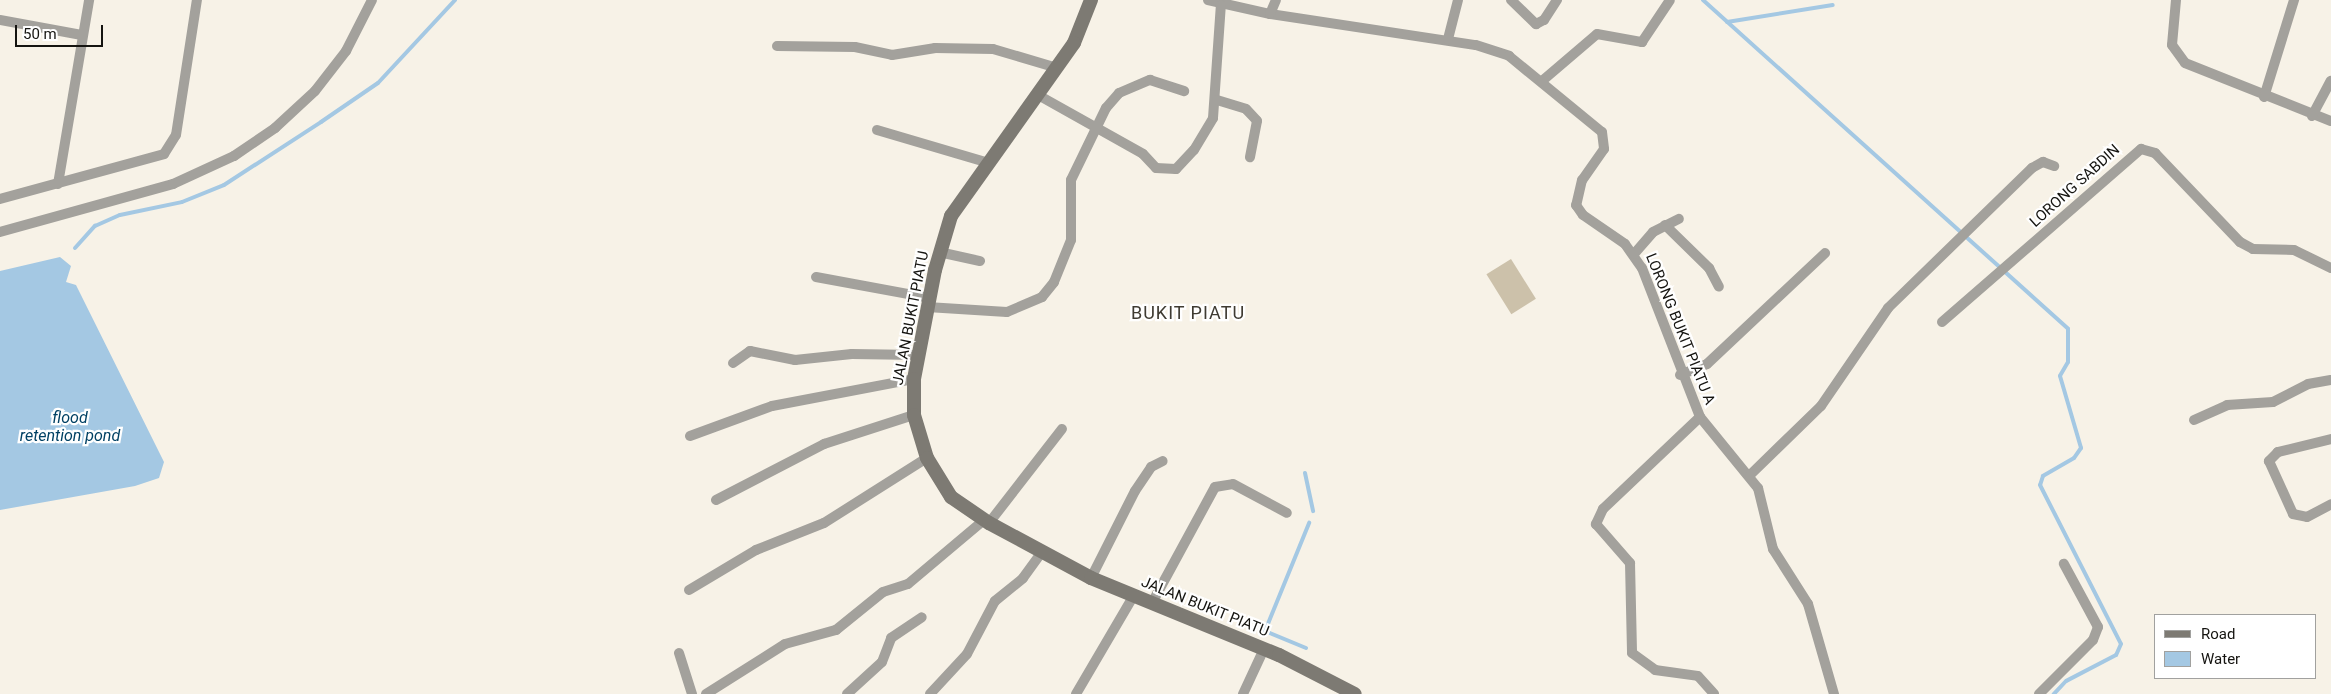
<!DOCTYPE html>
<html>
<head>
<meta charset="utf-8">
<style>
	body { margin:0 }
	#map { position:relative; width:2331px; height:694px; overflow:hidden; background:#f7f2e7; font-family:Roboto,sans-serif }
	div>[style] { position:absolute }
	.green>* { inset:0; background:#ccc1aa; transform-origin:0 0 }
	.water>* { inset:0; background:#a4c8e3 }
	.stream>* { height:4px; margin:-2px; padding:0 2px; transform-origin:2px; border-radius:2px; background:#a4c8e3 }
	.minor>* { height:10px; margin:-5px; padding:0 5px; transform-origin:5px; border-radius:5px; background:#a3a19c }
	.secondary>* { height:14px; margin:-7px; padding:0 7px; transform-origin:7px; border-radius:7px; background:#7d7a73 }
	span { translate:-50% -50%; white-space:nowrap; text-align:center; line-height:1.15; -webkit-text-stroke:4.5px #fff; paint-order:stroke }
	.street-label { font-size:15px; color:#151410 }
	.water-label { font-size:16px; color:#004063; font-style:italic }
	.quarter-label { font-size:18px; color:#3f3b32; letter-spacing:1px }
	.legend { position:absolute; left:2154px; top:614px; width:162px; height:65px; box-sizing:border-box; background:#fff; border:1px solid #a1a19f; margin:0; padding:6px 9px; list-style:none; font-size:15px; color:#151410 }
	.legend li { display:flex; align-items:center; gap:10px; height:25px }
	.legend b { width:25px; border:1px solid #a1a19f }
	.scale { position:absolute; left:15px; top:25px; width:88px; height:22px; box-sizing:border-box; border:2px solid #151410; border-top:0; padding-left:6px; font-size:15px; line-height:18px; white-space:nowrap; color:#151410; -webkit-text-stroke:4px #fff; paint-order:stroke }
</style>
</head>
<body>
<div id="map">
	<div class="green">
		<div style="left:1511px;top:259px;width:47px;height:29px;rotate:58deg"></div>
	</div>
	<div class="water">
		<div style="clip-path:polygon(60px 257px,71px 266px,66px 282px,76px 285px,164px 462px,159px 478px,135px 486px,0 510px,0 271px)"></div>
	</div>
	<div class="stream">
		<div style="left:1703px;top:0;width:491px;rotate:42deg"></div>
		<div style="left:2068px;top:329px;width:33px;rotate:90deg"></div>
		<div style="left:2068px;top:362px;width:16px;rotate:120deg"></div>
		<div style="left:2060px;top:376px;width:75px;rotate:73.7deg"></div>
		<div style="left:2081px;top:448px;width:12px;rotate:125deg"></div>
		<div style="left:2074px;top:458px;width:36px;rotate:150deg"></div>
		<div style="left:2043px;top:476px;width:9px;rotate:108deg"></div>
		<div style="left:2040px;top:485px;width:178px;rotate:63deg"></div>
		<div style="left:2121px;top:644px;width:12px;rotate:114deg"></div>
		<div style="left:2116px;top:655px;width:56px;rotate:152.5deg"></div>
		<div style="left:2066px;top:681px;width:18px;rotate:133deg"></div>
		<div style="left:1727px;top:22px;width:107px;rotate:-9.1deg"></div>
		<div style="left:75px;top:248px;width:30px;rotate:-48deg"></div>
		<div style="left:95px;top:226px;width:27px;rotate:-24deg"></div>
		<div style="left:120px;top:215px;width:63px;rotate:-11.8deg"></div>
		<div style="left:182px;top:202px;width:45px;rotate:-22deg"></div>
		<div style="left:224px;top:185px;width:116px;rotate:-33deg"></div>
		<div style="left:321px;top:122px;width:69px;rotate:-34.4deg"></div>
		<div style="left:378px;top:83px;width:113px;rotate:-47.1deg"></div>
		<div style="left:1305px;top:473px;width:39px;rotate:78deg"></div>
		<div style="left:1306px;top:648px;width:44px;rotate:-157.5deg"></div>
		<div style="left:1265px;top:631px;width:117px;rotate:-67.8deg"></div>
	</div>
	<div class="minor">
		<div style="left:1208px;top:0;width:64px;rotate:12.7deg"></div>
		<div style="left:1270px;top:14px;width:208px;rotate:8.6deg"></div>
		<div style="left:1476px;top:45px;width:35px;rotate:18deg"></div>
		<div style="left:1509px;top:56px;width:120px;rotate:39.3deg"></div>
		<div style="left:1602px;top:132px;width:17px;rotate:83deg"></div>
		<div style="left:1604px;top:149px;width:38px;rotate:125deg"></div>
		<div style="left:1582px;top:180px;width:26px;rotate:103deg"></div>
		<div style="left:1576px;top:205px;width:12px;rotate:55deg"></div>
		<div style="left:1583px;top:215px;width:51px;rotate:34.6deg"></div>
		<div style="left:1625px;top:244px;width:29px;rotate:55deg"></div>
		<div style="left:1642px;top:268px;width:160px;rotate:68.7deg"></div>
		<div style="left:1700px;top:417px;width:92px;rotate:50.8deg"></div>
		<div style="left:1758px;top:488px;width:63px;rotate:76.2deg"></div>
		<div style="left:1773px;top:549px;width:65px;rotate:57.5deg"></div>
		<div style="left:1808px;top:604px;width:94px;rotate:73.9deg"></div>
		<div style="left:1511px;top:0;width:35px;rotate:44deg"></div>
		<div style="left:1536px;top:24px;width:9px;rotate:-27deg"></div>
		<div style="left:1544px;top:20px;width:24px;rotate:-57deg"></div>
		<div style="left:2176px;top:0;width:45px;rotate:95.1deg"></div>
		<div style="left:2172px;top:45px;width:22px;rotate:54deg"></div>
		<div style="left:2185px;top:63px;width:157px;rotate:21.7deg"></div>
		<div style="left:1270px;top:14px;width:15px;rotate:-67deg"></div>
		<div style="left:0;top:20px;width:83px;rotate:10.4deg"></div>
		<div style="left:1448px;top:39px;width:40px;rotate:-75.6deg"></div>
		<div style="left:777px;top:46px;width:78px;rotate:0.7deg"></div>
		<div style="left:855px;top:47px;width:38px;rotate:12deg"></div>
		<div style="left:892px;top:55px;width:44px;rotate:-9.2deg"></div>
		<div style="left:935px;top:48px;width:58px;rotate:1deg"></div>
		<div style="left:993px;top:49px;width:67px;rotate:16.5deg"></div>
		<div style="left:1542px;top:81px;width:72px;rotate:-40.5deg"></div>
		<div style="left:1597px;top:34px;width:46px;rotate:10.1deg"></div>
		<div style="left:1642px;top:42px;width:50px;rotate:-56.3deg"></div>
		<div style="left:1038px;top:95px;width:120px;rotate:29.3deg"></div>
		<div style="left:1143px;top:154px;width:19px;rotate:47deg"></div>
		<div style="left:1156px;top:168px;width:20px;rotate:3deg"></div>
		<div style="left:1176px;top:169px;width:26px;rotate:-47deg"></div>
		<div style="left:1194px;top:150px;width:37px;rotate:-59deg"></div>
		<div style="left:1213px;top:118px;width:113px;rotate:-86deg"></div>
		<div style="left:2264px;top:97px;width:102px;rotate:-72.8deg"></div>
		<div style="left:1217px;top:100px;width:30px;rotate:17deg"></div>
		<div style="left:1246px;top:109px;width:16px;rotate:47deg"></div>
		<div style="left:1257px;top:121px;width:37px;rotate:101deg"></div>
		<div style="left:2312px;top:116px;width:40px;rotate:-62deg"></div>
		<div style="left:877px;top:130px;width:114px;rotate:16.4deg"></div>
		<div style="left:58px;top:184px;width:187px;rotate:-80.4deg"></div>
		<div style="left:0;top:199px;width:170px;rotate:-15.3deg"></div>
		<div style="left:164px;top:154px;width:22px;rotate:-58deg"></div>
		<div style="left:176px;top:135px;width:137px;rotate:-81.2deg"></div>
		<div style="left:1665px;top:225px;width:62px;rotate:44.3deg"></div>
		<div style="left:1709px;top:268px;width:21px;rotate:62deg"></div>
		<div style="left:0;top:232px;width:180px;rotate:-15.5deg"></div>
		<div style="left:173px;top:184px;width:67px;rotate:-24.7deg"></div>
		<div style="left:234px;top:156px;width:50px;rotate:-34.3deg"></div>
		<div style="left:275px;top:128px;width:54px;rotate:-42.8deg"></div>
		<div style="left:315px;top:91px;width:51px;rotate:-52.2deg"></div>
		<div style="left:346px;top:51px;width:57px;rotate:-63deg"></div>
		<div style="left:939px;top:252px;width:42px;rotate:12.4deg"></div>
		<div style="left:1634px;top:254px;width:29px;rotate:-49deg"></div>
		<div style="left:1653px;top:232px;width:29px;rotate:-27deg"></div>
		<div style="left:816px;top:277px;width:115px;rotate:10.5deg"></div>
		<div style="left:927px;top:307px;width:80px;rotate:3.6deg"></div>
		<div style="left:1007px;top:312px;width:38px;rotate:-23deg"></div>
		<div style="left:1042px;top:297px;width:19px;rotate:-51deg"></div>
		<div style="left:1054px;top:282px;width:45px;rotate:-68deg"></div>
		<div style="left:1071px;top:240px;width:60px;rotate:-90deg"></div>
		<div style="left:1071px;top:180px;width:80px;rotate:-64.1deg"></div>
		<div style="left:1106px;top:108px;width:20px;rotate:-49deg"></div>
		<div style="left:1119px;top:93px;width:34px;rotate:-23deg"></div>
		<div style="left:1150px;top:80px;width:36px;rotate:18deg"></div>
		<div style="left:1942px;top:322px;width:264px;rotate:-41deg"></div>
		<div style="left:2141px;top:149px;width:15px;rotate:16deg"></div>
		<div style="left:2155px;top:153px;width:123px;rotate:46.3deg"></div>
		<div style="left:2240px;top:242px;width:15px;rotate:28deg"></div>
		<div style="left:2253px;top:249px;width:41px;rotate:1.4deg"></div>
		<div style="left:2294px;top:250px;width:41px;rotate:25.9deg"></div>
		<div style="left:733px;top:363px;width:21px;rotate:-35deg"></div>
		<div style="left:750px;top:351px;width:46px;rotate:11.3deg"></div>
		<div style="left:795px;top:360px;width:57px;rotate:-6deg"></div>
		<div style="left:852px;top:354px;width:66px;rotate:0.9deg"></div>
		<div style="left:1680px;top:375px;width:29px;rotate:-22deg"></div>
		<div style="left:1707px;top:364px;width:162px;rotate:-43.2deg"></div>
		<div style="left:1700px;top:417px;width:134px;rotate:136.5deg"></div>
		<div style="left:1603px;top:509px;width:17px;rotate:115deg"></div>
		<div style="left:1596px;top:524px;width:52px;rotate:48.9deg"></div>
		<div style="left:1630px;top:563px;width:90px;rotate:88.7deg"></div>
		<div style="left:1632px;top:653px;width:29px;rotate:36deg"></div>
		<div style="left:1655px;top:670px;width:43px;rotate:7.9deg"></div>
		<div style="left:1698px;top:676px;width:24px;rotate:48deg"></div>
		<div style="left:2194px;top:420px;width:36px;rotate:-24deg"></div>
		<div style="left:2227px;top:405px;width:46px;rotate:-3.7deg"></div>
		<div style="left:2273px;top:402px;width:39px;rotate:-27deg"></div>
		<div style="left:2308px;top:384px;width:23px;rotate:-10deg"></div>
		<div style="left:690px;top:436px;width:87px;rotate:-20.1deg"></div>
		<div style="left:772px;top:406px;width:145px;rotate:-10.8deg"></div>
		<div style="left:2331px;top:439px;width:55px;rotate:166.2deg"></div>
		<div style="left:2278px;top:452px;width:13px;rotate:135deg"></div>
		<div style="left:2269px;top:461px;width:58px;rotate:65.6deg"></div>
		<div style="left:2293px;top:514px;width:14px;rotate:12deg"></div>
		<div style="left:2307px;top:517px;width:27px;rotate:-28deg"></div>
		<div style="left:1750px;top:475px;width:99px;rotate:-44.2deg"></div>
		<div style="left:1821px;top:406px;width:119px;rotate:-55.6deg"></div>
		<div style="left:1888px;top:308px;width:201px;rotate:-44.2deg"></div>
		<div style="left:2032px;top:168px;width:13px;rotate:-29deg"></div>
		<div style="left:2043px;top:162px;width:12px;rotate:20deg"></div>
		<div style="left:716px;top:500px;width:122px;rotate:-27.4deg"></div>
		<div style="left:824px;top:444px;width:95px;rotate:-17.9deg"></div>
		<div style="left:989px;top:523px;width:119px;rotate:-52.2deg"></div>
		<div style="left:1091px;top:578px;width:97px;rotate:-63.2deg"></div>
		<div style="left:1135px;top:491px;width:29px;rotate:-56deg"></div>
		<div style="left:1151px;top:467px;width:13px;rotate:-27deg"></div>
		<div style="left:689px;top:590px;width:78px;rotate:-30.8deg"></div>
		<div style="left:756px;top:550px;width:73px;rotate:-21.7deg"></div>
		<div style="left:824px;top:523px;width:122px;rotate:-32.3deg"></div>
		<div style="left:1152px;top:603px;width:132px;rotate:-61.5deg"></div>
		<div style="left:1215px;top:487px;width:18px;rotate:-9deg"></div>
		<div style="left:1233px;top:484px;width:61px;rotate:28.2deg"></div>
		<div style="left:679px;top:653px;width:43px;rotate:72.4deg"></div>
		<div style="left:706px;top:694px;width:93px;rotate:-32.3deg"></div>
		<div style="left:785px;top:644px;width:53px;rotate:-15.4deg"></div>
		<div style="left:836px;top:630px;width:60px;rotate:-39deg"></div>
		<div style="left:883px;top:592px;width:26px;rotate:-18deg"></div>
		<div style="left:908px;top:584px;width:99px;rotate:-40.1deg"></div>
		<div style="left:847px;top:694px;width:47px;rotate:-42.4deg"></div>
		<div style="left:882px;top:662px;width:26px;rotate:-69deg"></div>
		<div style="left:891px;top:638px;width:37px;rotate:-34deg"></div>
		<div style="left:930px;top:694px;width:54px;rotate:-47.2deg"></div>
		<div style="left:967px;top:654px;width:60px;rotate:-62.2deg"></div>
		<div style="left:995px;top:601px;width:36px;rotate:-39deg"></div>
		<div style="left:1023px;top:578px;width:32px;rotate:-54deg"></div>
		<div style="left:1076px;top:694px;width:115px;rotate:-59.6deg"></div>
		<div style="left:1243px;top:694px;width:50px;rotate:-65deg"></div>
		<div style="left:2039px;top:694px;width:76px;rotate:-45deg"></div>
		<div style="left:2093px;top:640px;width:14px;rotate:-69deg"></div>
		<div style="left:2098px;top:627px;width:72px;rotate:-118.4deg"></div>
	</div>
	<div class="secondary">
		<div style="left:1091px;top:0;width:46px;rotate:111.6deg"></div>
		<div style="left:1074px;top:43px;width:212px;rotate:125.4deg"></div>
		<div style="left:951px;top:216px;width:56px;rotate:106.5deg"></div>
		<div style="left:935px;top:270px;width:111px;rotate:100.9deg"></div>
		<div style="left:914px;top:379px;width:36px;rotate:90deg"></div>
		<div style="left:914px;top:415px;width:45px;rotate:73.2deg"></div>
		<div style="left:927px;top:458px;width:46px;rotate:58.4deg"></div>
		<div style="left:951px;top:497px;width:46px;rotate:34.4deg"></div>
		<div style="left:989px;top:523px;width:116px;rotate:28.3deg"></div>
		<div style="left:1091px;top:578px;width:203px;rotate:22.3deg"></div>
		<div style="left:1279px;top:655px;width:85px;rotate:27.2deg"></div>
	</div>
	<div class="street-label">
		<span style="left:2075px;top:186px;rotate:-42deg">LORONG SABDIN</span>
		<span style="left:911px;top:318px;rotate:-79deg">JALAN BUKIT PIATU</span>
		<span style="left:1680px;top:329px;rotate:68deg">LORONG BUKIT PIATU A</span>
		<span style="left:1205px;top:607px;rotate:22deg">JALAN BUKIT PIATU</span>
	</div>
	<div class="water-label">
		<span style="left:70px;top:427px">flood<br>retention pond</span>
	</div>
	<div class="quarter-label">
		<span style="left:1188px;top:313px">BUKIT PIATU</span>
	</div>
	<ul class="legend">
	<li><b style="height:6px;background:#7d7a73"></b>Road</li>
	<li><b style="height:14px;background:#a4c8e3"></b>Water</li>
	</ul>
	<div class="scale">50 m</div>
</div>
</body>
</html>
